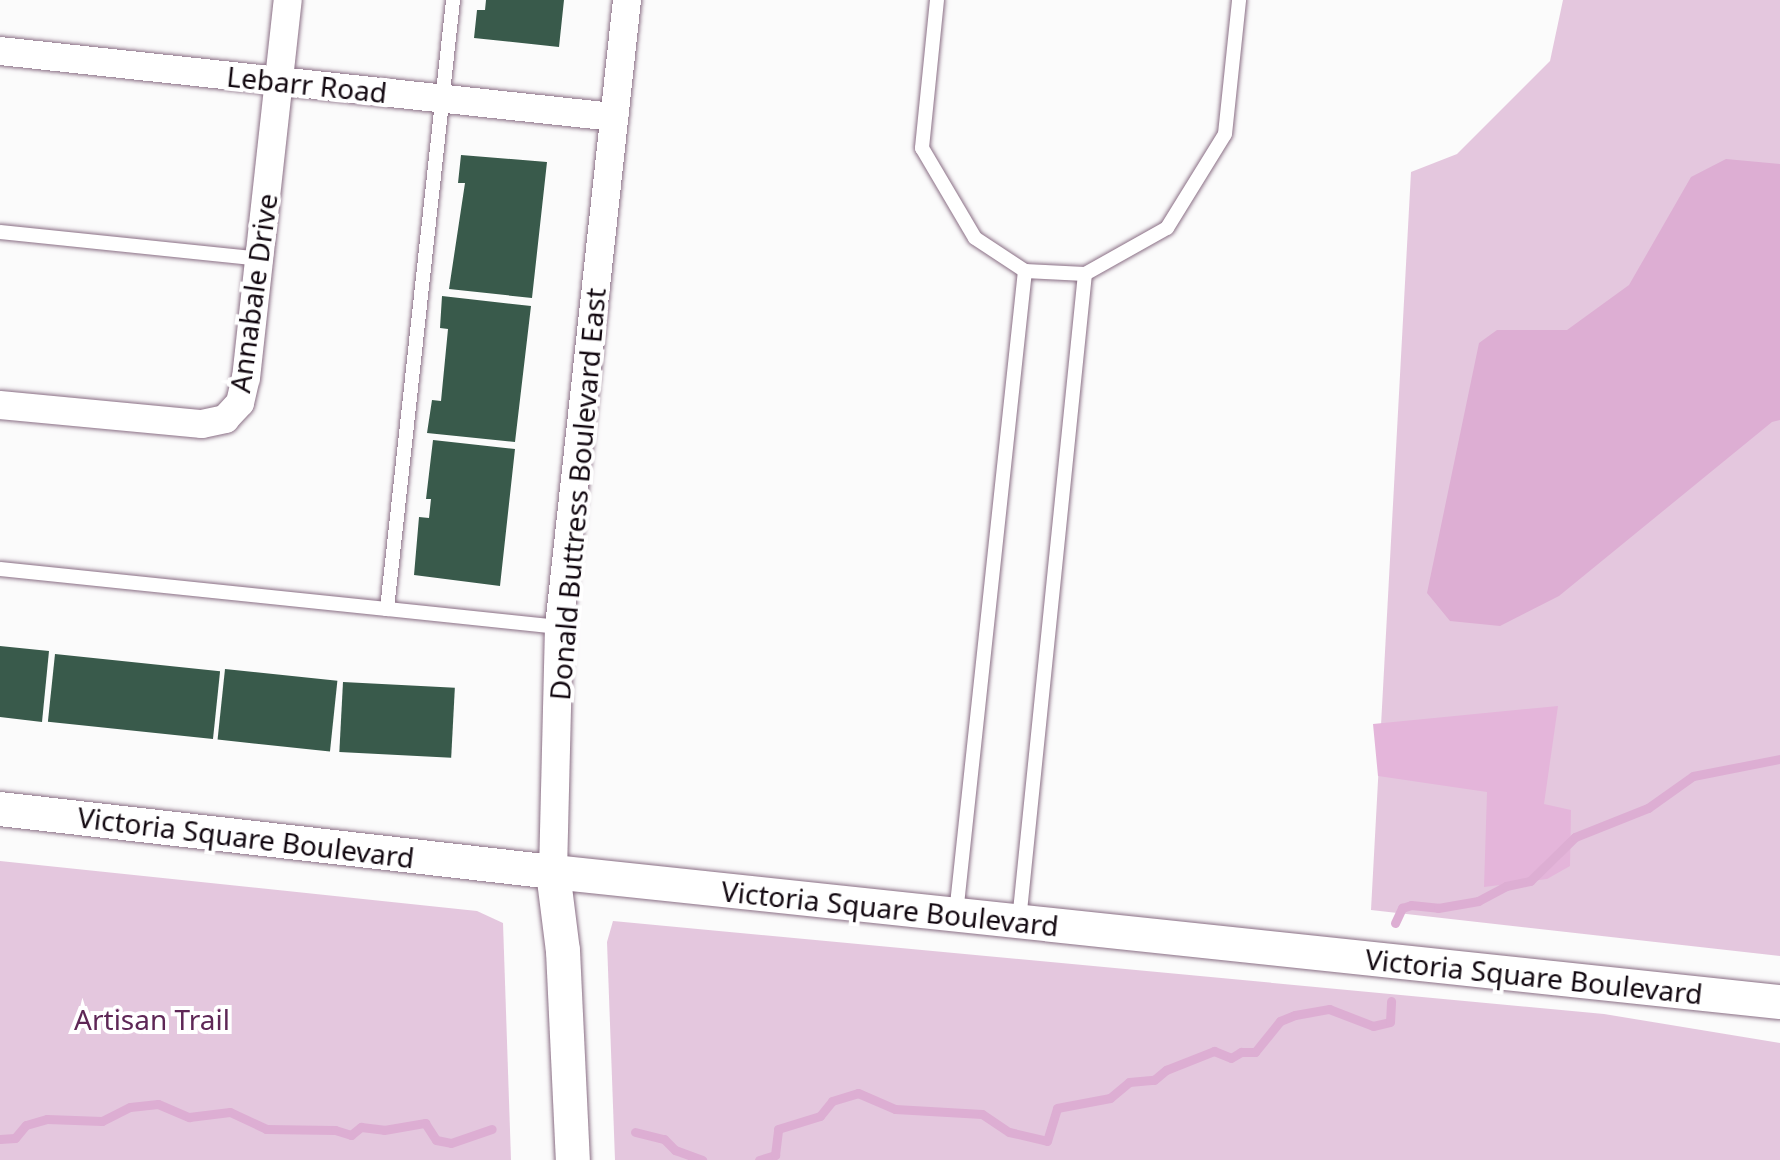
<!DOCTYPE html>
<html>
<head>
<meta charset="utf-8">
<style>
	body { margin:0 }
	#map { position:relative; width:1780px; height:1160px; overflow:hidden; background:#fbfbfb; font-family:"Noto Sans",sans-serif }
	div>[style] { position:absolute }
	.green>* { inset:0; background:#e4c7de }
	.forest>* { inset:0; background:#e4b5da }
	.water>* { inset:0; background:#ddaed3 }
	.stream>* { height:9px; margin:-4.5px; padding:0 4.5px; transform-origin:4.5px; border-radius:4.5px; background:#ddaed3 }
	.building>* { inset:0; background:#395a4b; transform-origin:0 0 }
	.roads { filter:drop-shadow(0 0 2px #8a6f85) drop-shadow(0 0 2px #8a6f85) }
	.service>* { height:14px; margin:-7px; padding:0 7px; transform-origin:7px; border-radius:7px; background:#fff }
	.minor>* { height:28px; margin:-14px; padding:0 14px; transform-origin:14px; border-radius:14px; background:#fff }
	.tertiary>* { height:34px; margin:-17px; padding:0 17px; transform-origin:17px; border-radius:17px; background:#fff }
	span { translate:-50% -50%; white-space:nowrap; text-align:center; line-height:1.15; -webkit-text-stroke:8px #fff; paint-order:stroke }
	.street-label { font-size:28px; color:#120810 }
	.park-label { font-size:28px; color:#5e2756 }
</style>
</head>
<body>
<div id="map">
	<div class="green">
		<div style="clip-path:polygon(1563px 0,1780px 0,1780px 956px,1371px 910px,1411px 172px,1457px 154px,1550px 61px)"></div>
		<div style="clip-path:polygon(0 861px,477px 911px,503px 923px,511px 1160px,0 1160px)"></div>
		<div style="clip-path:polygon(613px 921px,1604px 1014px,1780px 1043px,1780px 1160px,615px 1160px,607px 942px)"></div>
	</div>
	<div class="forest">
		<div style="clip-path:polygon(1558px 706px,1544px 804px,1571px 810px,1570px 866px,1547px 879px,1484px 887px,1487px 792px,1378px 776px,1373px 724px)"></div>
	</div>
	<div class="water">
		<div style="clip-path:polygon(1726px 159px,1780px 164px,1780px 420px,1772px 422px,1559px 596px,1500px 626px,1450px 621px,1427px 593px,1479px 343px,1497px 330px,1567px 330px,1629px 285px,1691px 177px)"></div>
	</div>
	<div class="stream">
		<div style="left:1395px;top:923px;width:17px;rotate:-65deg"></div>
		<div style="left:1402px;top:908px;width:9px;rotate:-18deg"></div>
		<div style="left:1411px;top:905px;width:27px;rotate:6deg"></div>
		<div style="left:1438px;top:908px;width:41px;rotate:-9.9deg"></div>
		<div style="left:1478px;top:901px;width:32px;rotate:-28deg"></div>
		<div style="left:1506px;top:886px;width:25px;rotate:-12deg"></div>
		<div style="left:1530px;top:881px;width:63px;rotate:-44.4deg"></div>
		<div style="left:1575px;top:837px;width:79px;rotate:-21.7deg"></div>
		<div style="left:1648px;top:808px;width:55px;rotate:-35.4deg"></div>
		<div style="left:1693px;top:776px;width:89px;rotate:-11.1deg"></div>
		<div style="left:635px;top:1132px;width:30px;rotate:14deg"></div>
		<div style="left:664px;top:1139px;width:16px;rotate:45deg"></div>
		<div style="left:675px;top:1150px;width:29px;rotate:20deg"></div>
		<div style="left:0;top:1139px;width:15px;rotate:-4deg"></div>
		<div style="left:15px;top:1138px;width:17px;rotate:-50deg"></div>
		<div style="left:26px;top:1125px;width:22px;rotate:-16deg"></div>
		<div style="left:47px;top:1119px;width:55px;rotate:2.1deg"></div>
		<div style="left:102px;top:1121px;width:31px;rotate:-27deg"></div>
		<div style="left:130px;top:1107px;width:28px;rotate:-6deg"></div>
		<div style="left:158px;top:1104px;width:34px;rotate:23deg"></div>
		<div style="left:189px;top:1117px;width:41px;rotate:-7deg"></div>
		<div style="left:230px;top:1112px;width:40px;rotate:25deg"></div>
		<div style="left:266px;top:1129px;width:69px;rotate:0.8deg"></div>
		<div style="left:335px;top:1130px;width:17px;rotate:17deg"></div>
		<div style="left:351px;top:1135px;width:13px;rotate:-39deg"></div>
		<div style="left:361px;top:1127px;width:23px;rotate:7deg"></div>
		<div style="left:384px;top:1130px;width:42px;rotate:-9.7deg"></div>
		<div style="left:425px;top:1123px;width:20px;rotate:57deg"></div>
		<div style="left:436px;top:1140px;width:15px;rotate:11deg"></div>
		<div style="left:451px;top:1143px;width:43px;rotate:-18.9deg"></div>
		<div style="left:759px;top:1160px;width:17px;rotate:-17deg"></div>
		<div style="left:775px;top:1155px;width:26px;rotate:-83deg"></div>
		<div style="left:778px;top:1129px;width:44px;rotate:-17.2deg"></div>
		<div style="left:820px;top:1116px;width:19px;rotate:-51deg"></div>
		<div style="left:832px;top:1101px;width:27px;rotate:-17deg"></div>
		<div style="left:858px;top:1093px;width:40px;rotate:23.4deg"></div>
		<div style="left:895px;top:1109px;width:87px;rotate:3.3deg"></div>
		<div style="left:982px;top:1114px;width:32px;rotate:34deg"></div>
		<div style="left:1009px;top:1132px;width:39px;rotate:13deg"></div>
		<div style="left:1047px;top:1141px;width:34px;rotate:-73deg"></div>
		<div style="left:1057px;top:1108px;width:54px;rotate:-10.7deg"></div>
		<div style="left:1110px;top:1098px;width:25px;rotate:-40deg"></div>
		<div style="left:1129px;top:1082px;width:25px;rotate:-5deg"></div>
		<div style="left:1154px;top:1080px;width:16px;rotate:-40deg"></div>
		<div style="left:1166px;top:1070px;width:52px;rotate:-21.6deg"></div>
		<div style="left:1214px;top:1051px;width:18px;rotate:22deg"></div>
		<div style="left:1231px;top:1058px;width:12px;rotate:-31deg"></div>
		<div style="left:1241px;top:1052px;width:14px"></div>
		<div style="left:1255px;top:1052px;width:40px;rotate:-51deg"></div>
		<div style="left:1280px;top:1021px;width:16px;rotate:-22deg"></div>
		<div style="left:1295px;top:1015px;width:35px;rotate:-10deg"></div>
		<div style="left:1329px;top:1009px;width:47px;rotate:21.1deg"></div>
		<div style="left:1373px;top:1026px;width:17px;rotate:-13deg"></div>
		<div style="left:1390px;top:1022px;width:21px;rotate:-87deg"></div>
	</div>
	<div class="building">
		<div style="clip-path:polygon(486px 0,564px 0,559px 47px,474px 38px,477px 10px,485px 10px)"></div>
		<div style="clip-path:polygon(461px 155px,547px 162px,532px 298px,449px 289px,465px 183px,458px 183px)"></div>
		<div style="clip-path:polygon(442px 296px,531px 306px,515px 442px,427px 433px,432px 400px,441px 401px,448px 329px,440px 328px)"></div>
		<div style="clip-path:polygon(433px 440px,515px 449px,500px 586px,414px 575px,419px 517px,429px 518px,431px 499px,426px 499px)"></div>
		<div style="clip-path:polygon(0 646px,49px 651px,42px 722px,0 717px)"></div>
		<div style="left:55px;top:654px;width:166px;height:68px;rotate:6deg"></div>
		<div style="left:225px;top:669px;width:113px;height:71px;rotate:6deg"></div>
		<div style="left:343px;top:682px;width:112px;height:70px;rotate:3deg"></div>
	</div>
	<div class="roads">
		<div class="service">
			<div style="left:937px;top:0;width:149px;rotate:95.8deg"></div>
			<div style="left:922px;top:148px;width:104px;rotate:59.5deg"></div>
			<div style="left:975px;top:238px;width:60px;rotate:33.4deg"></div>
			<div style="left:1025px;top:271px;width:60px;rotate:2.9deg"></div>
			<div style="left:1085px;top:274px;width:94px;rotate:-29.3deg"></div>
			<div style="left:1167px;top:228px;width:110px;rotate:-58.3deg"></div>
			<div style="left:1225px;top:134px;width:135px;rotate:-84deg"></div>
			<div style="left:0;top:232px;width:261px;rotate:5.9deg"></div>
			<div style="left:0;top:569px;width:389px;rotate:5.9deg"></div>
			<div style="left:387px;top:609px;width:613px;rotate:-83.81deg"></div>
			<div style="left:387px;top:609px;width:173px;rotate:6deg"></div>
			<div style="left:956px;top:914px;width:647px;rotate:-83.88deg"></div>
			<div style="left:1019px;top:921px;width:650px;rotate:-84.18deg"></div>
		</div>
		<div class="minor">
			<div style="left:0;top:51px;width:618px;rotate:6.14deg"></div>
			<div style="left:0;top:405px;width:203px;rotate:5.4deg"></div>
			<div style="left:202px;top:424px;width:24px;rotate:-12deg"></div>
			<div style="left:225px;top:419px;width:22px;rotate:-47deg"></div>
			<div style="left:240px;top:403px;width:26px;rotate:-77deg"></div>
			<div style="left:246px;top:378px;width:380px;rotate:-83.7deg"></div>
			<div style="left:553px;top:872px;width:245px;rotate:-88.6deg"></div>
			<div style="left:559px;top:627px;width:631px;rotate:-83.81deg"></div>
		</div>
		<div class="tertiary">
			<div style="left:0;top:809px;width:557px;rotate:6.5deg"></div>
			<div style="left:553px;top:872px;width:1234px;rotate:6.05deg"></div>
			<div style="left:553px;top:872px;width:80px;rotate:82.8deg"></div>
			<div style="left:563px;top:951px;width:209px;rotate:87.3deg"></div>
		</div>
	</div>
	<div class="street-label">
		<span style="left:307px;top:84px;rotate:6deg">Lebarr Road</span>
		<span style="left:253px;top:293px;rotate:-82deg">Annabale Drive</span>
		<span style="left:577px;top:494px;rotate:-85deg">Donald Buttress Boulevard East</span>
		<span style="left:246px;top:837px;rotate:7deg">Victoria Square Boulevard</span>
		<span style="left:890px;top:908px;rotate:6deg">Victoria Square Boulevard</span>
		<span style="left:1534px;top:976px;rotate:6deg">Victoria Square Boulevard</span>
	</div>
	<div class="park-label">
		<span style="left:152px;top:1019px">Artisan Trail</span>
	</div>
</div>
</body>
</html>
